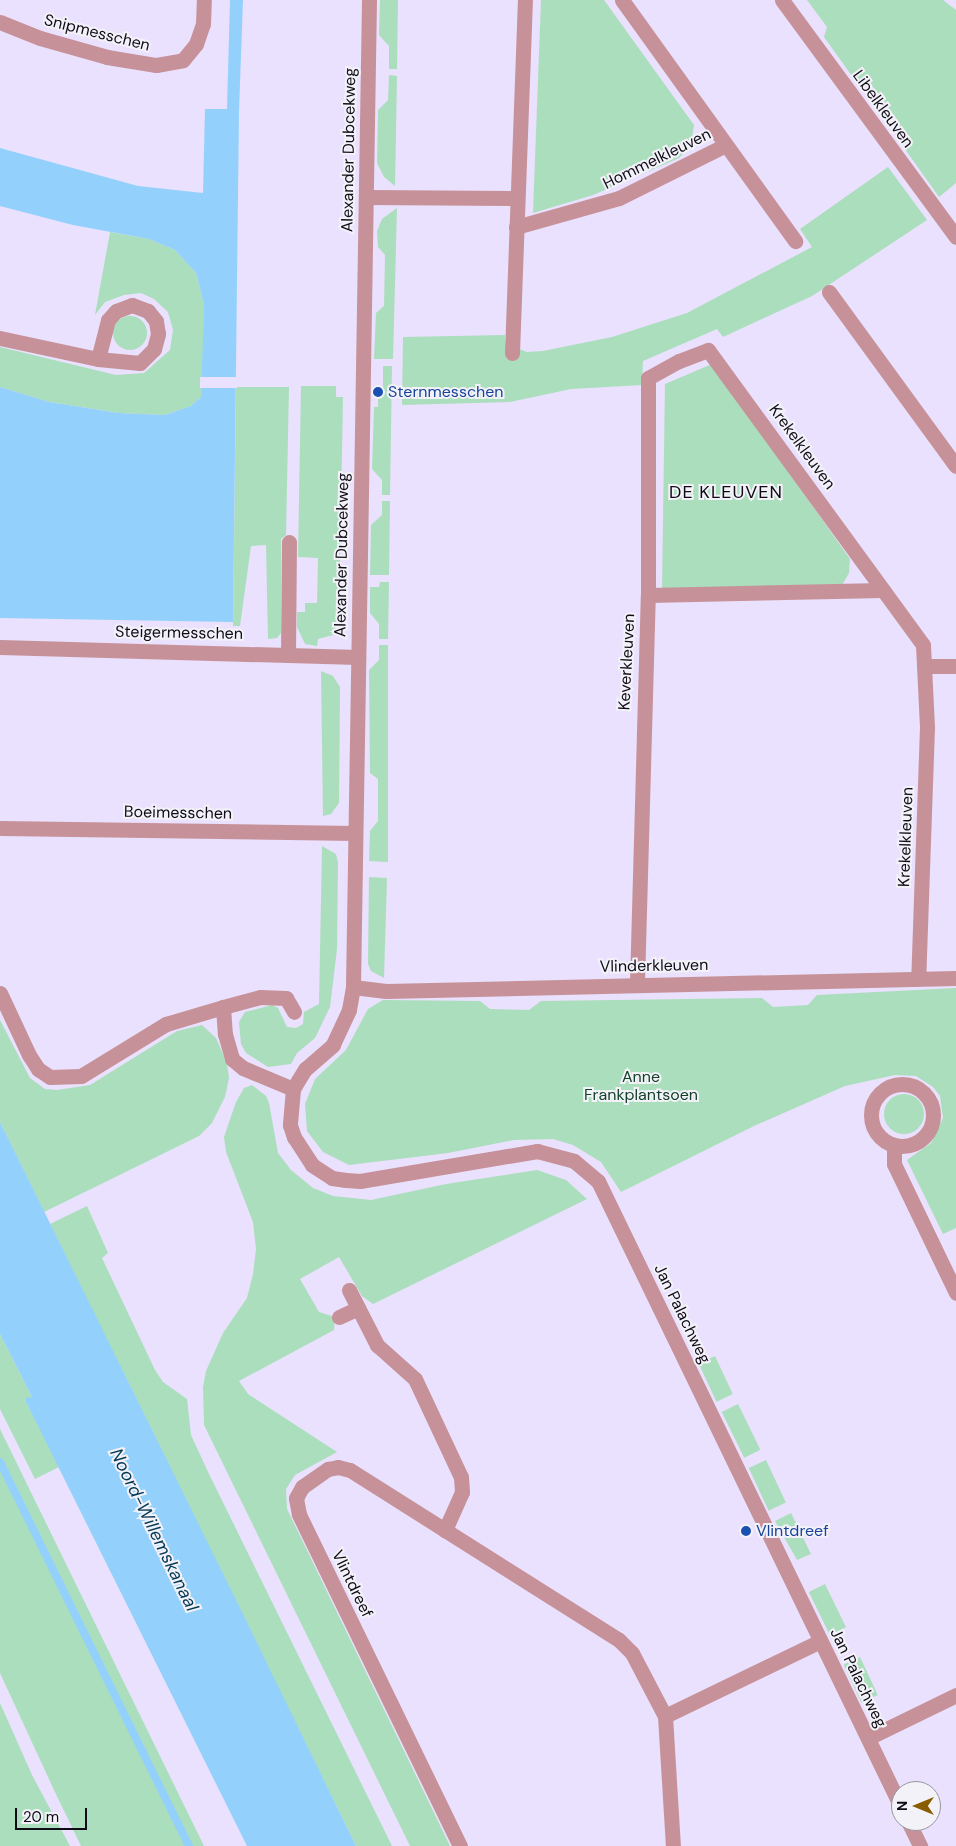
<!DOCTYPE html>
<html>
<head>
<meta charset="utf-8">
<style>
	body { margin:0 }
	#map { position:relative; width:956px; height:1846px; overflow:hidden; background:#e9e1fd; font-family:"DM Sans",sans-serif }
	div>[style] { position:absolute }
	.green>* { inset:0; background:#abdebc; transform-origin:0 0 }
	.round { border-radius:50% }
	.water>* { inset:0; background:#93d1fc }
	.pier>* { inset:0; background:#e9e1fd; transform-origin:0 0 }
	.stream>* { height:8px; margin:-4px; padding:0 4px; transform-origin:4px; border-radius:4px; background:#93d1fc }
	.minor>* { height:15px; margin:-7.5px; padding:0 7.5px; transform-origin:7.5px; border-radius:7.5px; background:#c79199 }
	.minor>.ring { margin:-7.5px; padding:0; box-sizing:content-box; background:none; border:15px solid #c79199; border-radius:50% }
	.dots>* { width:14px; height:14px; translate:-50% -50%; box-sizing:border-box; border:2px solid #f4f2f9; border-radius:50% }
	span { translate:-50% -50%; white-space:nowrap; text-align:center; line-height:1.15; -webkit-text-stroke:4px #f4f2f9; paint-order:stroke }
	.street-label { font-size:16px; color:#0f0c17 }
	.transit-label { font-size:16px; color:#164399 }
	.left { translate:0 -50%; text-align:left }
	.park-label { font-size:16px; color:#114227 }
	.neighbourhood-label { font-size:18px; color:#0f0c17; letter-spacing:1px }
	.water-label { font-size:18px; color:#043954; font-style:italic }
	.north { position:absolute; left:891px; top:1781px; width:50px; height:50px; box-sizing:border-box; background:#f4f2f9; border:1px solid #98969f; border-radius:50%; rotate:270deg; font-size:14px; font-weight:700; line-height:20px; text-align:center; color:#0f0c17 }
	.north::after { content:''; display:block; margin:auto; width:18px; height:22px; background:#8a5c00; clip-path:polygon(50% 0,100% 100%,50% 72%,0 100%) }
	.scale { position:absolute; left:15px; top:1808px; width:72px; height:22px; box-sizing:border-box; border:2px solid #0f0c17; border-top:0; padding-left:6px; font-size:15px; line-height:18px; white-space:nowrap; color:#0f0c17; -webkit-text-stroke:4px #f4f2f9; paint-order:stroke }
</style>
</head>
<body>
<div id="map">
	<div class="green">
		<div style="clip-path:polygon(380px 0,398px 0,397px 69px,389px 69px,389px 46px,379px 35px)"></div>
		<div style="clip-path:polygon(541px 0,604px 0,694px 125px,691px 145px,679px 158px,593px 195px,533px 213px)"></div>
		<div style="clip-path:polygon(807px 0,943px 0,956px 10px,956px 183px,939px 197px,895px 135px,898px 121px,871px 84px,857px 83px,824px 37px,827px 27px)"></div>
		<div style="clip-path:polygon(389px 75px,397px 76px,395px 186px,384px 177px,377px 163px,378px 110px,388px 100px)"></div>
		<div style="clip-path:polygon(888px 167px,927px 220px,812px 296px,723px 337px,717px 329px,643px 361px,642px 385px,571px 389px,510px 402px,402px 405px,403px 337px,505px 335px,505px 342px,516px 348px,527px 352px,543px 351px,612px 337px,687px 313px,812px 247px,800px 229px)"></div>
		<div style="clip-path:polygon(397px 208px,393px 359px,374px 359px,376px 313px,384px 306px,385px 255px,378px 247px,377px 231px,382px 219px)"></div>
		<div style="clip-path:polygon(110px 232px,149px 239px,175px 250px,196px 273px,204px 305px,203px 374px,201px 397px,191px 406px,165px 415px,119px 413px,49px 402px,0 387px,0 347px,116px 375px,144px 373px,170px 350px,173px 330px,168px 312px,154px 299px,141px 293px,124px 295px,105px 302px,95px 315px)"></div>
		<div class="round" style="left:113px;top:316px;width:34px;height:34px"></div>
		<div style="clip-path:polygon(712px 364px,850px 559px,849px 573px,842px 585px,662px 589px,665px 384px)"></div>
		<div style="clip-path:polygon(383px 366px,392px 366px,390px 495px,382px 495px,382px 480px,372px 469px,374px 407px,378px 407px,378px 391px,383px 391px)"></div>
		<div style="clip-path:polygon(301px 386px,336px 386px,336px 397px,343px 397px,339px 619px,333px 635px,318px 639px,317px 646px,305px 644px,297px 627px,297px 612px,305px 612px,305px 603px,317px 603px,318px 558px,298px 557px)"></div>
		<div style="clip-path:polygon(236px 387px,289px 387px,286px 535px,281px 539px,281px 633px,277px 638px,268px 639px,266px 545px,251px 546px,240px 626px,233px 626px)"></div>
		<div style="clip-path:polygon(382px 501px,390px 501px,389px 575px,370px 575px,371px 525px,382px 515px)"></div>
		<div style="clip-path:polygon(380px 582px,389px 582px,388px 639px,379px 639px,379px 624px,370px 613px,370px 587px,379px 587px)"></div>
		<div style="clip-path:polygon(379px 645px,388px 645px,388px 862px,369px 861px,370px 831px,378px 821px,378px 779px,370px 773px,369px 670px,379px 660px)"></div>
		<div style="clip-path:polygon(321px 671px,333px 676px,340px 687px,339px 803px,331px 814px,323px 816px)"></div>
		<div style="clip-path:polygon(322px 846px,336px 854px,338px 863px,337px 949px,330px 1007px,315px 1038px,297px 1053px,291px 1064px,268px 1067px,246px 1053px,241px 1044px,239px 1022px,245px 1012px,272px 1005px,278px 1008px,287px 1027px,296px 1028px,303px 1024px,304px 1012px,319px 1004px)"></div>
		<div style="clip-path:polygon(369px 877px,387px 878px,384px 978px,371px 971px,368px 964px)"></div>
		<div style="clip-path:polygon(956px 988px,956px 1228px,943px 1234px,907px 1160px,931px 1143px,943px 1118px,940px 1096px,933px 1087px,916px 1076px,895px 1075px,845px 1086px,754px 1126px,621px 1192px,601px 1162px,573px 1145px,553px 1139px,514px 1140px,448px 1153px,349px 1165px,323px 1152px,307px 1131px,305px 1104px,315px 1079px,346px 1050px,368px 1009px,383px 1000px,480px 1001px,490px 1009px,529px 1010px,541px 1001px,762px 998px,773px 1007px,808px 1005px,817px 995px)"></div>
		<div style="clip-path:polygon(0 1020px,30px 1078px,45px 1089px,57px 1090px,90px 1085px,177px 1031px,202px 1025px,216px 1038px,227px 1063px,229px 1078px,225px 1097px,212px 1123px,199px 1136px,44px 1212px,0 1122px)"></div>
		<div style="clip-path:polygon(252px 1085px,266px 1096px,269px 1103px,278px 1153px,291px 1170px,313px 1188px,333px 1196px,371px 1200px,446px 1184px,537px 1170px,566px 1180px,587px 1199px,373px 1304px,362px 1296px,339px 1257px,300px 1279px,319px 1312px,335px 1317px,334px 1330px,239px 1381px,248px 1394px,337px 1452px,295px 1475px,286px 1489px,287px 1509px,450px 1846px,410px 1846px,204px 1425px,203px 1387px,206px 1371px,223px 1333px,247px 1298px,253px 1274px,256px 1249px,253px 1222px,226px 1152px,224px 1137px,236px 1102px,244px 1088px)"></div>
		<div class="round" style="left:884px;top:1094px;width:40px;height:40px"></div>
		<div style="clip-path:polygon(87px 1206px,108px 1253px,102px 1258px,155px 1370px,163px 1382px,187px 1399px,191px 1435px,209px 1474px,392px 1846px,356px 1846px,50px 1224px)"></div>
		<div style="clip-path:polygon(0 1334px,32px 1397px,26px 1402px,59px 1467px,35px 1479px,0 1409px)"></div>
		<div style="left:715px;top:1356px;width:42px;height:18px;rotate:65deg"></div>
		<div style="left:738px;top:1404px;width:51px;height:18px;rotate:64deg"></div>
		<div style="clip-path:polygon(0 1429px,158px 1752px,204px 1846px,81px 1846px,54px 1790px,0 1673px)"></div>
		<div style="left:766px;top:1460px;width:47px;height:19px;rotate:65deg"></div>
		<div style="clip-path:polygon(791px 1513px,811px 1554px,797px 1560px,775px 1521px)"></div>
		<div style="left:825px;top:1584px;width:48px;height:18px;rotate:64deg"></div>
		<div style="left:860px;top:1657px;width:42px;height:18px;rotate:65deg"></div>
		<div style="clip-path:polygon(0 1703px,32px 1775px,70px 1846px,0 1846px)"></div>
	</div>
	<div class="water">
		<div style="clip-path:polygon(230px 0,243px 0,239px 111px,233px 622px,0 618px,0 387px,49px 402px,119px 413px,165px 415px,191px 406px,201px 397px,204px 305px,196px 273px,175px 250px,149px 239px,73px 225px,0 206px,0 148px,138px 186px,203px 193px,205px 109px,227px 109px)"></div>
		<div style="clip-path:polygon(0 1122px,240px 1608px,356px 1846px,247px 1846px,26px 1402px,26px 1398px,32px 1397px,0 1334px)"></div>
	</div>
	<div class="pier">
		<div style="left:200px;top:377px;width:37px;height:11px"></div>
	</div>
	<div class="stream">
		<div style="left:0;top:1462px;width:428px;rotate:63.8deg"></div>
	</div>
	<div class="minor">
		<div style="left:369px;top:0;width:987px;rotate:90.93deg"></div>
		<div style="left:353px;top:987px;width:23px;rotate:100deg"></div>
		<div style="left:349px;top:1010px;width:38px;rotate:115deg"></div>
		<div style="left:333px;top:1045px;width:37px;rotate:139deg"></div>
		<div style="left:305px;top:1069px;width:23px;rotate:121deg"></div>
		<div style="left:293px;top:1089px;width:36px;rotate:95deg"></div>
		<div style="left:290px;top:1125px;width:13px;rotate:72deg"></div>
		<div style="left:294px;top:1137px;width:33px;rotate:57deg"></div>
		<div style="left:312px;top:1165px;width:24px;rotate:33deg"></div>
		<div style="left:332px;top:1178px;width:14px;rotate:8deg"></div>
		<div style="left:346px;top:1180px;width:14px;rotate:4deg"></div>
		<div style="left:360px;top:1181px;width:180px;rotate:-9.6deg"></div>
		<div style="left:537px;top:1151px;width:38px;rotate:15deg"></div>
		<div style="left:574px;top:1161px;width:31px;rotate:40deg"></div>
		<div style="left:598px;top:1181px;width:695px;rotate:64.17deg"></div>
		<div style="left:622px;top:0;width:297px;rotate:54.3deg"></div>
		<div style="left:782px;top:0;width:294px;rotate:53.7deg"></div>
		<div style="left:0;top:22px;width:43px;rotate:21.8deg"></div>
		<div style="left:40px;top:38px;width:70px;rotate:15.8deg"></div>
		<div style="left:107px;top:57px;width:50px;rotate:9.3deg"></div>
		<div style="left:156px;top:65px;width:27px;rotate:-10deg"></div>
		<div style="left:183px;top:60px;width:21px;rotate:-51deg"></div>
		<div style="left:196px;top:44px;width:21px;rotate:-71deg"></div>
		<div style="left:203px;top:24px;width:24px;rotate:-88deg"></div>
		<div style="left:366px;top:197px;width:151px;rotate:0.4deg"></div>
		<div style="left:516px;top:227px;width:107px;rotate:-15.7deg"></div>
		<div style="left:619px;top:198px;width:119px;rotate:-26.4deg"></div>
		<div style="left:829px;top:292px;width:215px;rotate:53.9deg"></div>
		<div style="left:0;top:338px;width:100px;rotate:12.1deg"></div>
		<div style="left:98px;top:359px;width:42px;rotate:5.4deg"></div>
		<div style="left:140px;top:363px;width:20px;rotate:-45deg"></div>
		<div style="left:154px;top:349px;width:16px;rotate:-75deg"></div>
		<div style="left:158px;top:334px;width:13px;rotate:-99deg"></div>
		<div style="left:156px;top:321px;width:13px;rotate:-129deg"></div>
		<div style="left:148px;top:311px;width:17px;rotate:-159deg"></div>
		<div style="left:132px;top:305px;width:17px;rotate:159deg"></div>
		<div style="left:116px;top:311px;width:12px;rotate:132deg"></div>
		<div style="left:108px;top:320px;width:40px;rotate:104.4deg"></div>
		<div style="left:512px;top:353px;width:353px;rotate:-87.9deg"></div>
		<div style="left:648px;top:595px;width:235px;rotate:-1.2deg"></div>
		<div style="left:0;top:647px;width:358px;rotate:1.6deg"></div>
		<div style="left:288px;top:655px;width:113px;rotate:-89.5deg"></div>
		<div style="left:926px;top:666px;width:30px"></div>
		<div style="left:0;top:828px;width:355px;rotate:0.8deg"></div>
		<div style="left:637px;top:983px;width:388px;rotate:-88.4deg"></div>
		<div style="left:648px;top:595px;width:217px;rotate:-90deg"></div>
		<div style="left:648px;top:378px;width:35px;rotate:-29deg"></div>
		<div style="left:679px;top:361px;width:31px;rotate:-21deg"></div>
		<div style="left:708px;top:350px;width:365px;rotate:53.9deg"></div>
		<div style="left:923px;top:645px;width:82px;rotate:87.2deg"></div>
		<div style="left:927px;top:727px;width:252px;rotate:92deg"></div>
		<div style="left:353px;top:987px;width:33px;rotate:7deg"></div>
		<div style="left:386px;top:991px;width:570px;rotate:-1.31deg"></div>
		<div style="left:0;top:993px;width:68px;rotate:64.9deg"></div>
		<div style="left:29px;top:1055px;width:17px;rotate:57deg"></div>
		<div style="left:38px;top:1069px;width:14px;rotate:34deg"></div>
		<div style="left:50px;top:1077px;width:31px;rotate:-2deg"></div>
		<div style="left:81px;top:1076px;width:100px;rotate:-31.5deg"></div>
		<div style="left:166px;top:1024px;width:59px;rotate:-16.6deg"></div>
		<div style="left:223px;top:1007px;width:27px;rotate:86deg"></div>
		<div style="left:225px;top:1034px;width:26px;rotate:74deg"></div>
		<div style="left:232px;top:1059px;width:14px;rotate:39deg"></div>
		<div style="left:243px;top:1068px;width:54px;rotate:22.8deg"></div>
		<div style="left:223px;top:1007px;width:38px;rotate:-15deg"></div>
		<div style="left:260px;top:997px;width:26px;rotate:2deg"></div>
		<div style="left:286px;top:998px;width:16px;rotate:60deg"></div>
		<div class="ring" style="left:871px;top:1084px;width:47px;height:47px"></div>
		<div style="left:894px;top:1145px;width:19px;rotate:90deg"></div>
		<div style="left:894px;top:1164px;width:143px;rotate:64.3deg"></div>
		<div style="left:349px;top:1290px;width:62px;rotate:63deg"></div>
		<div style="left:377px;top:1345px;width:51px;rotate:41.8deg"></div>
		<div style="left:415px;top:1379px;width:108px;rotate:64.9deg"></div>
		<div style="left:461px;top:1477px;width:15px;rotate:86deg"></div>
		<div style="left:462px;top:1492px;width:42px;rotate:114.1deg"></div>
		<div style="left:339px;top:1317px;width:21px;rotate:-25deg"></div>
		<div style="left:665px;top:1716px;width:172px;rotate:-25.8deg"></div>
		<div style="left:868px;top:1738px;width:98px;rotate:-26deg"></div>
		<div style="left:908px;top:1821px;width:28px;rotate:64deg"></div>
		<div style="left:460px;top:1846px;width:369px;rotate:-115.9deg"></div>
		<div style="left:299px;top:1514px;width:16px;rotate:-101deg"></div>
		<div style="left:296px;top:1498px;width:13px;rotate:-61deg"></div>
		<div style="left:302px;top:1487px;width:32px;rotate:-35deg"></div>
		<div style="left:328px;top:1469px;width:10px;rotate:-11deg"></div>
		<div style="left:338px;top:1467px;width:12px;rotate:14deg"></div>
		<div style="left:350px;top:1470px;width:318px;rotate:32.3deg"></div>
		<div style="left:619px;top:1640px;width:18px;rotate:45deg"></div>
		<div style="left:632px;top:1653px;width:71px;rotate:62.4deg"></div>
		<div style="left:665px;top:1716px;width:130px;rotate:86.5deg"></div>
	</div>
	<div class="dots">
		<div style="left:378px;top:392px;background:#1a4fb4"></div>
		<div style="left:746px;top:1531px;background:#1a4fb4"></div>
	</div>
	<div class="street-label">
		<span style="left:97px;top:33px;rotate:14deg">Snipmesschen</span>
		<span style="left:883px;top:109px;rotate:54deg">Libelkleuven</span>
		<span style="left:349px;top:150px;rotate:-89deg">Alexander Dubcekweg</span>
		<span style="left:657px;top:159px;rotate:-26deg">Hommelkleuven</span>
		<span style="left:802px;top:447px;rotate:54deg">Krekelkleuven</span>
		<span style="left:342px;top:555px;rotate:-89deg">Alexander Dubcekweg</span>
		<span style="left:179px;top:633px;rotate:1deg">Steigermesschen</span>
		<span style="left:627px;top:662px;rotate:-87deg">Keverkleuven</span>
		<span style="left:178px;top:813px;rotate:1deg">Boeimesschen</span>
		<span style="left:906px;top:837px;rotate:-88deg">Krekelkleuven</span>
		<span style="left:654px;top:966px;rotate:-1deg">Vlinderkleuven</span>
		<span style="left:682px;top:1314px;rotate:64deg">Jan Palachweg</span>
		<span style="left:352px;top:1584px;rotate:64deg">Vlintdreef</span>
		<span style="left:858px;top:1678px;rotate:64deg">Jan Palachweg</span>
	</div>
	<div class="transit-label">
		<span class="left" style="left:388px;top:392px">Sternmesschen</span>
		<span class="left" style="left:756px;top:1531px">Vlintdreef</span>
	</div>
	<div class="park-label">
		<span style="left:641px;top:1086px">Anne<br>Frankplantsoen</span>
	</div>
	<div class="neighbourhood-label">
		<span style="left:726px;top:492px">DE KLEUVEN</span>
	</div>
	<div class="water-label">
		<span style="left:154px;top:1530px;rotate:64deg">Noord-Willemskanaal</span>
	</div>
	<div class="north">N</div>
	<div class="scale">20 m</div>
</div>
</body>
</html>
